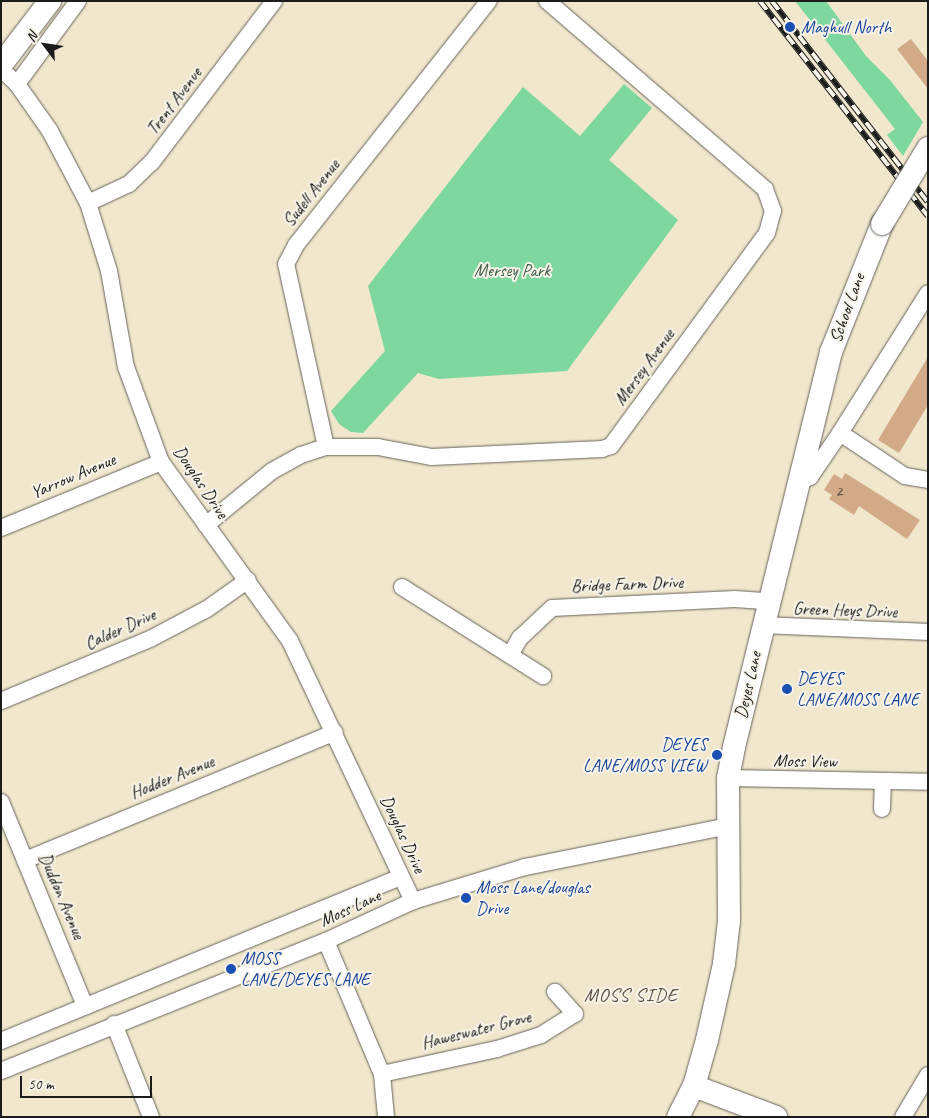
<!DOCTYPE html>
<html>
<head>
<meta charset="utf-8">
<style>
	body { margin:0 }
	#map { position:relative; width:929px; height:1118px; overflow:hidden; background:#f0e7cd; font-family:Caveat,sans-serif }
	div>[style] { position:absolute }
	.green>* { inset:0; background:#7dd79e }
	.building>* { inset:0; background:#d3aa88 }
	.roads { filter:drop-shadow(0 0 1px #66635a) drop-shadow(0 0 1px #66635a) }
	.street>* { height:16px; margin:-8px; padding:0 8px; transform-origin:8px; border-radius:8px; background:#fff }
	.secondary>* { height:22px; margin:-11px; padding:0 11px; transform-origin:11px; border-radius:11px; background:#fff }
	.rail>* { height:5.5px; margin-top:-2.75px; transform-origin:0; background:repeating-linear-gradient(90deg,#f7f3e8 0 11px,#1c1c1c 0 22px); box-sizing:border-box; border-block:1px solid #1c1c1c }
	.bridges { filter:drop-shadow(0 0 1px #66635a) drop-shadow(0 0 1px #66635a) }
	.secondary-bridge>* { height:22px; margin:-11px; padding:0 11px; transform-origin:11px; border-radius:11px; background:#fff }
	.dots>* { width:14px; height:14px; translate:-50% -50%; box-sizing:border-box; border:2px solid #f7f3e8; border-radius:50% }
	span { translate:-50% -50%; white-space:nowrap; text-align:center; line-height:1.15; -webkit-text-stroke:4px #f7f3e8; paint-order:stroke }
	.number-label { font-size:15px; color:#4a4037 }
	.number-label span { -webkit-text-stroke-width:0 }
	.transit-label { font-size:18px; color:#164399 }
	.left { translate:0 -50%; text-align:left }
	.right { translate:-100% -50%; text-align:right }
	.street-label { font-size:18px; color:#1c1c1c }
	.park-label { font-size:18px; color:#3e5d4a }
	.neighbourhood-label { font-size:19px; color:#5c4e42; letter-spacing:1px }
	.frame { position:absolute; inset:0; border:2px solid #1c1c1c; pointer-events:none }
	.north { position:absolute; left:20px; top:20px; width:50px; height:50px; -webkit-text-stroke:4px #f7f3e8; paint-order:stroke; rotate:301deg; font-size:14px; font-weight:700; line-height:20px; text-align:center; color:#1c1c1c }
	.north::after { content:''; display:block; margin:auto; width:18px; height:22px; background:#1c1c1c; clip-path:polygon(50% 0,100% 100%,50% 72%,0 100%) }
	.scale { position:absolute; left:20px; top:1076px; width:132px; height:22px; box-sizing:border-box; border:2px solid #1c1c1c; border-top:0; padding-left:6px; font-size:15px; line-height:18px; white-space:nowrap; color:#1c1c1c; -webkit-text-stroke:4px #f7f3e8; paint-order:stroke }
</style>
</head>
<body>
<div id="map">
	<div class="green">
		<div style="clip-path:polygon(795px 1px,826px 1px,866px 56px,890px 80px,923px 122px,903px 156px,887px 135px,895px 129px)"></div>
		<div style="clip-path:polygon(624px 84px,652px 108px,609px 160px,678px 220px,567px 371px,439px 379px,418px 373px,363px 433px,351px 432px,339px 424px,331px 411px,385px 351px,368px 286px,523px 87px,580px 136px)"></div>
	</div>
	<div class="building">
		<div style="clip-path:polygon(911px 39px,928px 61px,928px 89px,897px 49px)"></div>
		<div style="clip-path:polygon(928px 357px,928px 405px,899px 453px,878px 440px)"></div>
		<div style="clip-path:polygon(845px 473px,920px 520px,907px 539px,859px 506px,854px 515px,829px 499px,832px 495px,824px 490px,834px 474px,842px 479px)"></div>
	</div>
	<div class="roads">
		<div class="street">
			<div style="left:1px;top:69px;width:22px;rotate:43deg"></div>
			<div style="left:17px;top:84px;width:57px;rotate:54.9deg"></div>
			<div style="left:50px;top:131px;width:81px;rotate:62.2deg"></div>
			<div style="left:88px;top:203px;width:71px;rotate:72.8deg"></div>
			<div style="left:109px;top:271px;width:97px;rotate:80deg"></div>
			<div style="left:126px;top:367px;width:101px;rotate:69.8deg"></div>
			<div style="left:161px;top:462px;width:221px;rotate:54.2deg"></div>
			<div style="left:290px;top:641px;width:288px;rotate:64.7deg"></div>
			<div style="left:17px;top:84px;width:103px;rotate:-53.7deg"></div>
			<div style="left:88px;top:203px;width:45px;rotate:-24.9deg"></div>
			<div style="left:129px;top:184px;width:32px;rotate:-44deg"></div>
			<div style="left:152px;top:162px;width:202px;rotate:-52.8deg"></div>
			<div style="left:840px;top:433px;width:78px;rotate:33.5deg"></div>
			<div style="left:905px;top:476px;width:23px;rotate:10deg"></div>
			<div style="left:326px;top:447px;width:187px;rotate:-102.3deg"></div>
			<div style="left:286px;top:264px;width:21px;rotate:-62deg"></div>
			<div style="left:296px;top:245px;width:311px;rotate:-51.7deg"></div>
			<div style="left:797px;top:482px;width:14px;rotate:-21deg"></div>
			<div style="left:810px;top:477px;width:53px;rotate:-55.7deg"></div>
			<div style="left:840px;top:433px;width:165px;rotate:-57.8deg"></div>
			<div style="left:206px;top:525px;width:85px;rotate:-39.3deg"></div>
			<div style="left:272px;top:471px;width:33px;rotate:-29deg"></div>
			<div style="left:301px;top:455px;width:26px;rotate:-18deg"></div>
			<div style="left:326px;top:447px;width:52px"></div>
			<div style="left:378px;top:447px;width:55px;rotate:10.5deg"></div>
			<div style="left:432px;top:457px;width:170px;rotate:-2.7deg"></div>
			<div style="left:602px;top:449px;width:9px;rotate:-18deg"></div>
			<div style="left:611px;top:446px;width:264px;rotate:-53.8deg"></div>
			<div style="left:767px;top:233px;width:23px;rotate:-75deg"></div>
			<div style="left:773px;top:211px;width:23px;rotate:-110deg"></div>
			<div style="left:765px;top:189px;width:288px;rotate:-139.2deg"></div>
			<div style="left:1px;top:528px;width:173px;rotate:-22.4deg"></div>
			<div style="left:402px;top:587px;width:167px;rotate:32.3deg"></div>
			<div style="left:762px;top:625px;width:166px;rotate:2.4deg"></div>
			<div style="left:510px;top:655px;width:20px;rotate:-60deg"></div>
			<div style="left:520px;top:638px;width:44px;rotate:-43.2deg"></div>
			<div style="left:552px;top:608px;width:183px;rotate:-2.8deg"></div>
			<div style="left:735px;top:599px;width:32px;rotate:4deg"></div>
			<div style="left:1px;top:701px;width:161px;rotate:-22.6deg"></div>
			<div style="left:150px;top:639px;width:64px;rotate:-27.8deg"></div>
			<div style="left:207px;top:609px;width:50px;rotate:-35.3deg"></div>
			<div style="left:728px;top:778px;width:200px;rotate:1.1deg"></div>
			<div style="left:1px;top:802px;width:221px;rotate:67.6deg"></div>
			<div style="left:882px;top:809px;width:27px;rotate:-88deg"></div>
			<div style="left:25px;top:860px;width:335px;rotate:-22.4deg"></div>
			<div style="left:326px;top:941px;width:144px;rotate:67.2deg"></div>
			<div style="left:382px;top:1074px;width:43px;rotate:84.7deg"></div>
			<div style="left:114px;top:1024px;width:100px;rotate:68.3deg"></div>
			<div style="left:1px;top:1041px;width:431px;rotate:-22.3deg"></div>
			<div style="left:1px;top:1071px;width:350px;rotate:-21.8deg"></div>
			<div style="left:326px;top:941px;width:96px;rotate:-24.7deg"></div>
			<div style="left:413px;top:901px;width:117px;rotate:-16.9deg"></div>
			<div style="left:525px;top:867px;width:208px;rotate:-11.4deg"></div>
			<div style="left:382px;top:1074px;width:118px;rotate:-12.3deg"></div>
			<div style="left:497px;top:1049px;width:46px;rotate:-17.7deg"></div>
			<div style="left:541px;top:1035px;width:40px;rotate:-32deg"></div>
			<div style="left:575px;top:1014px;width:30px;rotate:-132deg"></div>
			<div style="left:903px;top:1117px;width:49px;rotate:-59.2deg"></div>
		</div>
		<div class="secondary">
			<div style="left:1px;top:65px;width:81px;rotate:-52.6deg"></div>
			<div style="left:694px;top:1086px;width:88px;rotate:20.7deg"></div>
			<div style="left:678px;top:1117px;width:35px;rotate:-63deg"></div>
			<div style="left:694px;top:1086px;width:48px;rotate:-74.2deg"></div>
			<div style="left:707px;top:1040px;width:78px;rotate:-77.4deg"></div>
			<div style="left:724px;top:964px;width:43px;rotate:-83.4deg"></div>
			<div style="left:729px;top:921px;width:143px;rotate:-90.4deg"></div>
			<div style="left:728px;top:778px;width:32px;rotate:-79deg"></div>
			<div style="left:734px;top:747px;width:407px;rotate:-76.2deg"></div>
			<div style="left:831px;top:352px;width:138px;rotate:-68.3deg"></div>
		</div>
	</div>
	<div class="rail">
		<div style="left:760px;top:1px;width:273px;rotate:52deg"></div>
		<div style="left:772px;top:1px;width:254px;rotate:52.2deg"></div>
	</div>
	<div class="bridges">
		<div class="secondary-bridge">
			<div style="left:882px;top:224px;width:89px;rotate:-58.8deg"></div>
		</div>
	</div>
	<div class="dots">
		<div style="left:790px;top:27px;background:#1a4fb4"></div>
		<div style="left:787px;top:689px;background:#1a4fb4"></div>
		<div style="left:717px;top:755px;background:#1a4fb4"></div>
		<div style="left:466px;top:898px;background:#1a4fb4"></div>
		<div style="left:231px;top:969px;background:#1a4fb4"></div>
	</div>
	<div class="number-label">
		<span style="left:839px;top:492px">2</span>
	</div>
	<div class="transit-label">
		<span class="left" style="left:801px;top:27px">Maghull North</span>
		<span class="left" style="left:797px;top:689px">DEYES<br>LANE/MOSS LANE</span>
		<span class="right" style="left:707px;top:755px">DEYES<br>LANE/MOSS VIEW</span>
		<span class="left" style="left:476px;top:898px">Moss Lane/douglas<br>Drive</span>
		<span class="left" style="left:241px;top:969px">MOSS<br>LANE/DEYES LANE</span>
	</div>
	<div class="street-label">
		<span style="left:174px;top:101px;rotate:-53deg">Trent Avenue</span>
		<span style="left:311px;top:193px;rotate:-52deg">Sudell Avenue</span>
		<span style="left:847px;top:308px;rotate:-70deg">School Lane</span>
		<span style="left:644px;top:367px;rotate:-54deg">Mersey Avenue</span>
		<span style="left:73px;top:476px;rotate:-23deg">Yarrow Avenue</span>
		<span style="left:201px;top:482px;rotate:56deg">Douglas Drive</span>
		<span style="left:627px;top:584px;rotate:-2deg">Bridge Farm Drive</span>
		<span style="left:845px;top:610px;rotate:2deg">Green Heys Drive</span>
		<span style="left:120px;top:629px;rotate:-24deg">Calder Drive</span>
		<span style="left:748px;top:685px;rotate:-77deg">Deyes Lane</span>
		<span style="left:805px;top:761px;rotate:1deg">Moss View</span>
		<span style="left:172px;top:777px;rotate:-22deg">Hodder Avenue</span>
		<span style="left:403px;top:834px;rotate:65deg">Douglas Drive</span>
		<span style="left:62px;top:896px;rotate:67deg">Duddon Avenue</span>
		<span style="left:350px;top:908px;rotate:-25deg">Moss Lane</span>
		<span style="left:476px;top:1030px;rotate:-14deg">Haweswater Grove</span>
	</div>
	<div class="park-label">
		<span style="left:512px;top:270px">Mersey Park</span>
	</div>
	<div class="neighbourhood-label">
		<span style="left:631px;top:996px">MOSS SIDE</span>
	</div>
	<div class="frame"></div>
	<div class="north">N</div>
	<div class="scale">50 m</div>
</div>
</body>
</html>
